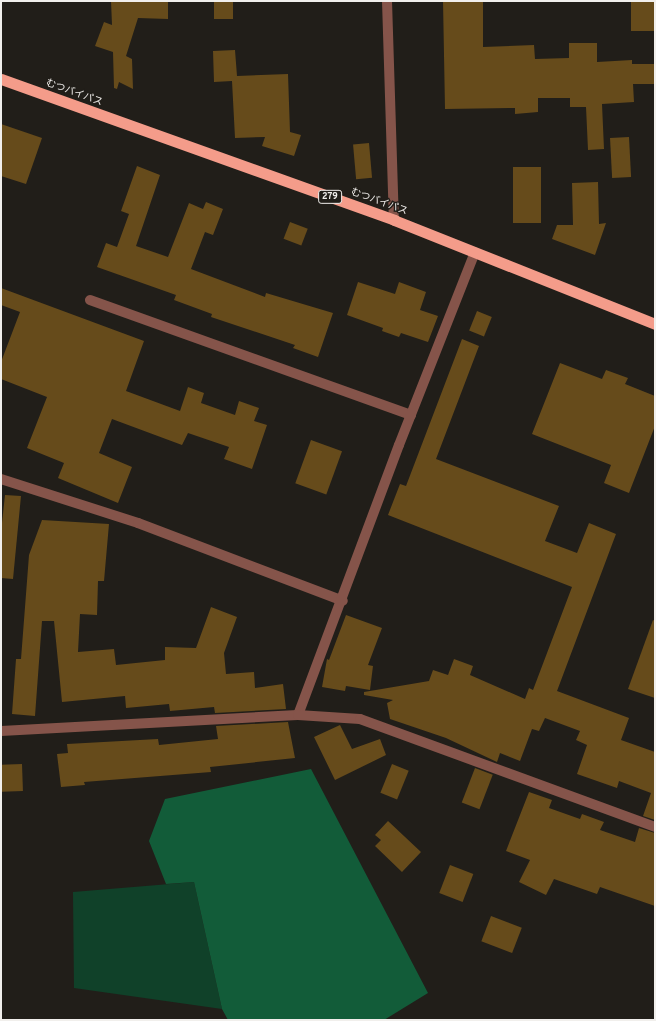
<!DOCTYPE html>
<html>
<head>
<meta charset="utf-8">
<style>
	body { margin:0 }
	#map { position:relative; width:656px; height:1021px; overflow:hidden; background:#211e19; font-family:Overpass,"Noto Sans JP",sans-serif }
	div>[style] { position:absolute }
	.green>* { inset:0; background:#104129 }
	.forest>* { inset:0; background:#125c39 }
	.building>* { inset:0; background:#664b1b; transform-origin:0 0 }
	.minor>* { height:10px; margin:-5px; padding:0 5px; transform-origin:5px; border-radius:5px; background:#85544a }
	.trunk>* { height:11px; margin:-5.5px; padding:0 5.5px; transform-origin:5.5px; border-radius:5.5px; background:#f49c8a }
	span { translate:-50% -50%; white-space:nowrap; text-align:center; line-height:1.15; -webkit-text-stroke:3px #211e19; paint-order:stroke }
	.shield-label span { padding:1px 3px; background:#211e19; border:1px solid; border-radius:3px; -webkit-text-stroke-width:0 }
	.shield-label { font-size:9px; color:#f1efec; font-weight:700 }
	.street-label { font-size:10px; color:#f1efec }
	.frame { position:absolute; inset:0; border:2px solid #f1efec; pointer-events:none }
</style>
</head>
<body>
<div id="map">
	<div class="green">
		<div style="clip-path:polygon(194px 882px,222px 1009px,74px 988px,73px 892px)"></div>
	</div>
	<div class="forest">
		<div style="clip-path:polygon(311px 769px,428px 993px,384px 1020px,228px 1020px,222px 1009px,194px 882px,166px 884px,149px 841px,165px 799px)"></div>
	</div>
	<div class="building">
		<div style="clip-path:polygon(111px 1px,168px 1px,168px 19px,138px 18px,126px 56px,132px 59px,133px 89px,119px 82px,117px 89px,114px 88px,113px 52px,95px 46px,104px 22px,112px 25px)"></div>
		<div style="left:214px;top:1px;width:19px;height:18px"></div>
		<div style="clip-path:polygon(443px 1px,483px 1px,483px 47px,534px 45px,535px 59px,569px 58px,569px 43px,597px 43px,597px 62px,632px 60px,632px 64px,655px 64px,655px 84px,633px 84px,634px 102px,602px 104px,604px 149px,588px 150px,586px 107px,570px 107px,570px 98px,538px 98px,538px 112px,515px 114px,515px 108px,445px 109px)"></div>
		<div style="left:631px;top:1px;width:24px;height:30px"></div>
		<div style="clip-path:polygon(235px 50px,237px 76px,288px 74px,290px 132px,301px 135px,294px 156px,262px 146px,265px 137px,235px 138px,232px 81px,214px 82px,213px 51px)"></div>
		<div style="clip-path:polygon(1px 124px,42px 138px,26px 184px,1px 176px)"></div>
		<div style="left:629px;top:137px;width:40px;height:19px;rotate:87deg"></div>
		<div style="left:369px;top:143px;width:35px;height:16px;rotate:85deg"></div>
		<div style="clip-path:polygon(137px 166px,160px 175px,136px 246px,168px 257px,189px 203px,203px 209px,206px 202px,223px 209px,213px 235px,205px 232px,191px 269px,265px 297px,266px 293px,333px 313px,318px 357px,293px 348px,295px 345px,211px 317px,212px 314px,174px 300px,176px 295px,97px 267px,106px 243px,117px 247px,129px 214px,121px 211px)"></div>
		<div style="left:513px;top:167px;width:28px;height:56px"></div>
		<div style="clip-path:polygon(598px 182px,599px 224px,606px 223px,595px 255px,552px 239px,557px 225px,573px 225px,572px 183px)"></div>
		<div style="left:290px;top:222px;width:19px;height:18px;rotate:21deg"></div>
		<div style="clip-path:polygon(358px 282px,395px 294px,399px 282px,426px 292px,420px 310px,438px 316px,428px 342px,401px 333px,399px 337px,382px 331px,383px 328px,347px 315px)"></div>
		<div style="clip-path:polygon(1px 288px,144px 341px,126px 391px,180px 411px,188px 387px,204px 393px,201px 403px,235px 415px,239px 401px,259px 408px,254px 421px,267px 425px,252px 469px,224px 459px,229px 447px,188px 433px,182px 445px,112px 419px,99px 453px,132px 467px,118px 503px,58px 478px,64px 463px,27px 448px,47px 397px,1px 379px,1px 362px,20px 312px,1px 305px)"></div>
		<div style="left:477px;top:311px;width:16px;height:21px;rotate:22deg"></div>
		<div style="clip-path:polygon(462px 339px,479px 346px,436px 459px,559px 506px,545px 541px,577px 553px,589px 523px,616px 534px,557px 691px,629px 718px,621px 740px,655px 752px,655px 820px,643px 816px,651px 793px,619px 781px,617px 788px,577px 774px,587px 745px,576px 740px,580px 731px,545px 718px,539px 731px,532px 729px,520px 761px,500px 753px,497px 762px,446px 738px,390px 719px,387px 703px,393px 700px,364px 695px,364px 692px,429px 681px,433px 670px,448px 675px,454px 659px,473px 666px,470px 675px,525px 699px,529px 688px,533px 690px,572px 587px,388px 515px,400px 484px,406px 486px)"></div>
		<div style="clip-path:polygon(560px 363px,602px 379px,606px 370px,628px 378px,625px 384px,655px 396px,655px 426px,629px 493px,604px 483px,611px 465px,532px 434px)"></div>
		<div style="left:311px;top:440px;width:33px;height:46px;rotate:20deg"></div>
		<div style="clip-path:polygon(5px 495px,21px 496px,13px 579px,1px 578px,1px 532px)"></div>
		<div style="clip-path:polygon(42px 520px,109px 524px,104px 581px,98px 581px,97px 615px,80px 614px,78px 652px,114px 649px,116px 665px,165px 660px,165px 647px,196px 648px,211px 607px,237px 617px,224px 653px,226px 674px,254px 672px,255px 688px,283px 684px,286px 709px,215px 713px,214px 707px,170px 711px,169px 704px,126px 708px,125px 696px,62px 702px,54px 621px,42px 621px,35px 716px,12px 714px,16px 659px,21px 659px,29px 555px)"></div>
		<div style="clip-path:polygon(346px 615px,382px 628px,368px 665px,373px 666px,370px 690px,346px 686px,345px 691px,322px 687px,327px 659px,329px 660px)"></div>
		<div style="clip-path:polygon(653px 620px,655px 621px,655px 698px,628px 689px)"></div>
		<div style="clip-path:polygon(288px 722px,295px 758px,210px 767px,211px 772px,84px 782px,85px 785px,61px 787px,57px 754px,68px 753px,67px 744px,158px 739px,159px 745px,218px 739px,216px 726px)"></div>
		<div style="clip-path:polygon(340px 725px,352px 749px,380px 739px,386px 755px,335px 780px,314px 737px)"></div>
		<div style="left:22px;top:764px;width:27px;height:21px;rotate:88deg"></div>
		<div style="left:392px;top:764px;width:18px;height:31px;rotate:22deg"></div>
		<div style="left:475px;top:768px;width:19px;height:37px;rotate:21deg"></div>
		<div style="clip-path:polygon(529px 792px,552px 800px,549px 808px,580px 819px,582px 814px,604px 822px,600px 830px,635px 842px,639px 828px,655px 833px,655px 906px,600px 887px,597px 894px,554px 879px,546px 895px,519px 882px,530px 860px,506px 851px)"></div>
		<div style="clip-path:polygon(388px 821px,421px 852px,402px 872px,375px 846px,381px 840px,375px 835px)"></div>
		<div style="left:450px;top:865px;width:25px;height:30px;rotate:21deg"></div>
		<div style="left:491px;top:916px;width:33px;height:27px;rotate:21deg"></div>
	</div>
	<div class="minor">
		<div style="left:387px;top:1px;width:219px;rotate:88.2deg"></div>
		<div style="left:90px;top:300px;width:341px;rotate:19.7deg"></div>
		<div style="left:1px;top:479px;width:144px;rotate:17.8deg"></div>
		<div style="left:138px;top:523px;width:219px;rotate:20.8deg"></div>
		<div style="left:298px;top:715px;width:288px;rotate:-69.5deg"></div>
		<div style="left:399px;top:445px;width:207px;rotate:-68.5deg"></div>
		<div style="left:1px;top:731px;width:297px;rotate:-3.1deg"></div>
		<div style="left:298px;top:715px;width:62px;rotate:3.7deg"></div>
		<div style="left:360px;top:719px;width:314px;rotate:20.1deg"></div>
	</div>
	<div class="trunk">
		<div style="left:1px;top:79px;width:418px;rotate:19.7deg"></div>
		<div style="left:394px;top:220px;width:281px;rotate:21.7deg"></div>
	</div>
	<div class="shield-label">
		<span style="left:330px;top:197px">279</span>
	</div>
	<div class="street-label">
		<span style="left:74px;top:93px;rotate:20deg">むつバイパス</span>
		<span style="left:379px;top:202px;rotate:20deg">むつバイパス</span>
	</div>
	<div class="frame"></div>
</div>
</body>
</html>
